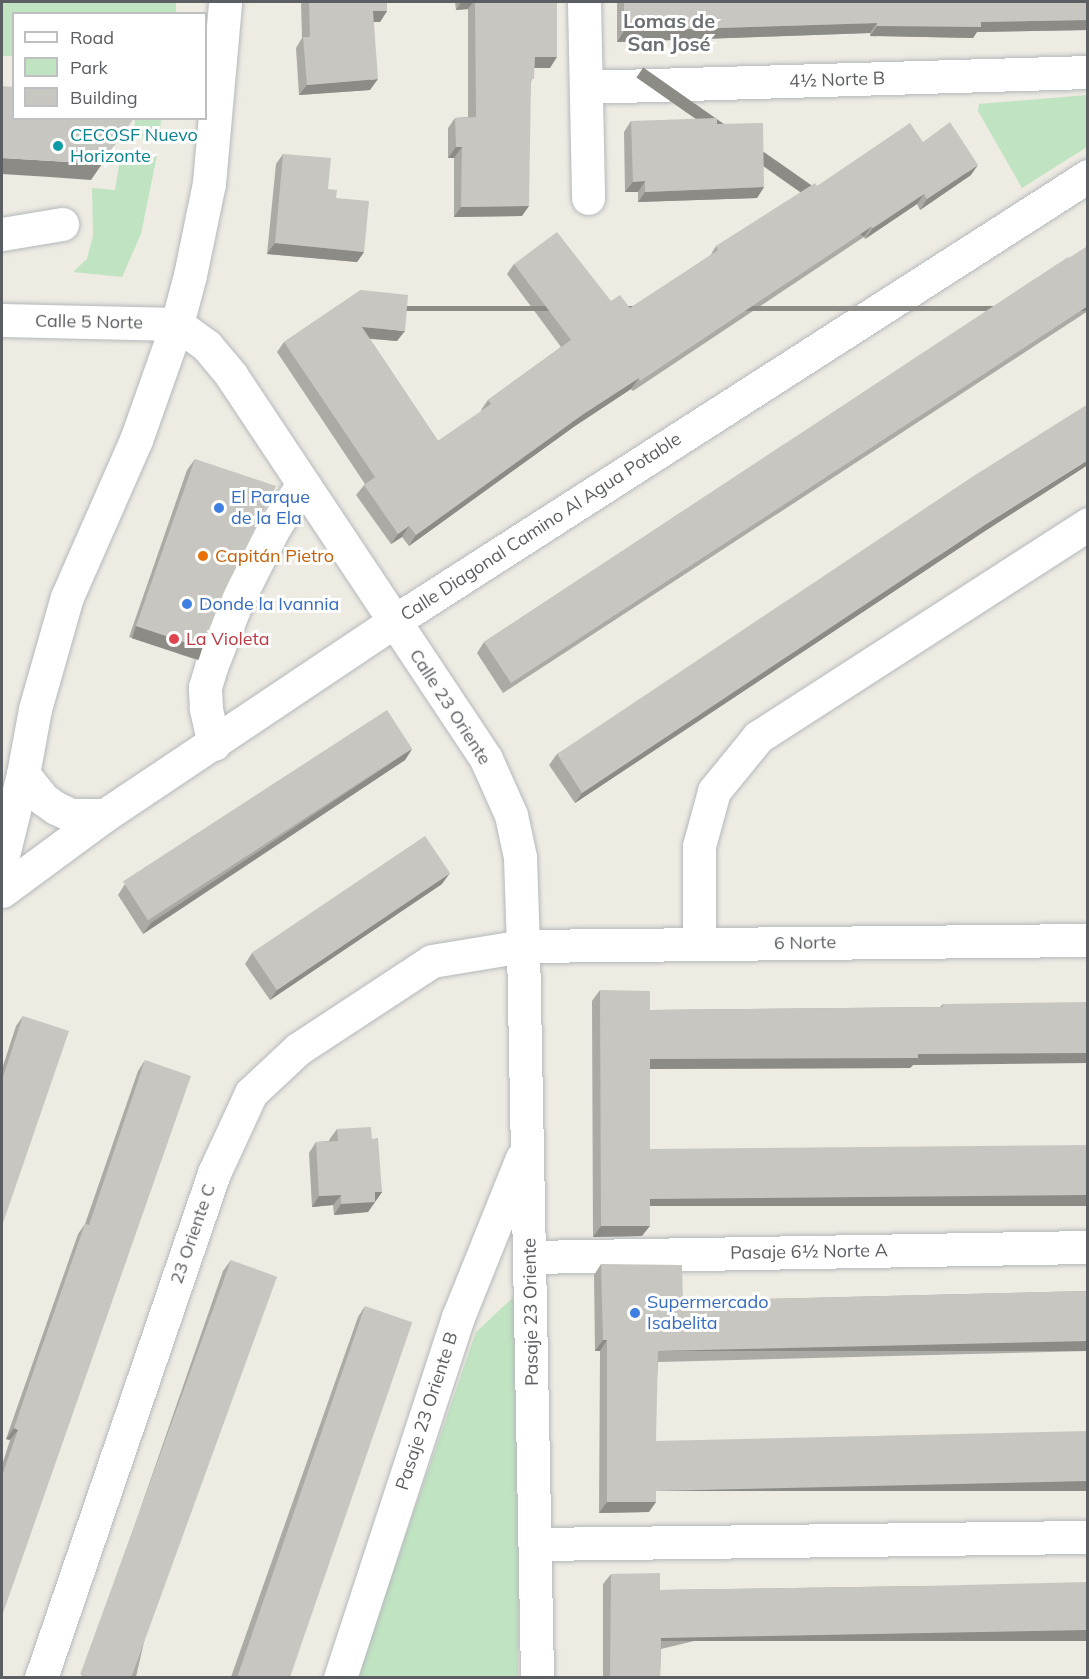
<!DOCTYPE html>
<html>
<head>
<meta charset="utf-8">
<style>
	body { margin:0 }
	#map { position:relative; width:1089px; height:1679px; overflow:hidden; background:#edebe2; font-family:Mulish,sans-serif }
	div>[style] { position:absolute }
	.green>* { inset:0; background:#c0e3c2 }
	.roads { filter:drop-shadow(0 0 2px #b5b8bc) drop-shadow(0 0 2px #b5b8bc) }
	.minor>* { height:33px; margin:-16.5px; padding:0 16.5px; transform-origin:16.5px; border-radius:16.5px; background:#fff }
	.wall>* { inset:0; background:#acaaa5 }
	.shaded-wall>* { inset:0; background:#8c8b86; transform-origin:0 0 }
	.building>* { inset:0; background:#c8c6c0; transform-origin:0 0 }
	.dots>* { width:16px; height:16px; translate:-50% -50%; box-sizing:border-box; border:3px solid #fff; border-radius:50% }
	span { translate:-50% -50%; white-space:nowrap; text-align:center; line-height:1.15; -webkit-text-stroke:6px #fff; paint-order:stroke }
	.street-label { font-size:18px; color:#5b5e62 }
	.culture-label { font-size:18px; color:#0d838f }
	.left { translate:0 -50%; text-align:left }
	.shop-label { font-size:18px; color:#366cbe }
	.food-label { font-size:18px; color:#c56008 }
	.health-label { font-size:18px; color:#be3a42 }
	.neighbourhood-label { font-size:20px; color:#6c7074; font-weight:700 }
	.frame { position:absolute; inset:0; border:3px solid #5b5e62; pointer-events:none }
	.legend { position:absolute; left:12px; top:12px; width:195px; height:108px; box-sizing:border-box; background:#fff; border:2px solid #bdbfc0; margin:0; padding:8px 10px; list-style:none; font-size:18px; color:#5b5e62 }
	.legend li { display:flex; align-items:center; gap:12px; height:30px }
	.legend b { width:30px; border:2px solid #bdbfc0 }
</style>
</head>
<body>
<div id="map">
	<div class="green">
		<div style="clip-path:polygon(2px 2px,176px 2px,176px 13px,14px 14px,13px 56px,2px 56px)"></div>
		<div style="clip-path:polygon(1087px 95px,1087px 147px,1022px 188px,978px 111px,979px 104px)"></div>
		<div style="clip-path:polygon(135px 119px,161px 119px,159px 141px,134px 137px)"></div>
		<div style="clip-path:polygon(121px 153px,157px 155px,141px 234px,122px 277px,73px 272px,87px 259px,93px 236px,92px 188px,115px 190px)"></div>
		<div style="clip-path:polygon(522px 1289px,518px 1677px,356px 1678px,476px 1332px)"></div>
	</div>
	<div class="roads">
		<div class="minor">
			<div style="left:584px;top:2px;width:196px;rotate:88.8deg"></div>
			<div style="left:586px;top:87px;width:502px;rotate:-1.71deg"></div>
			<div style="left:2px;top:234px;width:61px;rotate:-9.5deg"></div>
			<div style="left:2px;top:320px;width:175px;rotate:1.3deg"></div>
			<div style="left:177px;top:324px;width:37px;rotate:36deg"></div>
			<div style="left:207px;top:346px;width:38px;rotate:50deg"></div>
			<div style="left:231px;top:375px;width:461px;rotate:56.4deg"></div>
			<div style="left:486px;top:759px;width:61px;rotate:65.9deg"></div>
			<div style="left:511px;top:815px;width:43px;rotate:77.9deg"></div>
			<div style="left:520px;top:857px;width:89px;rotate:88.1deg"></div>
			<div style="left:523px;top:946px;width:732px;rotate:88.9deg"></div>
			<div style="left:214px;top:744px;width:37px;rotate:-103deg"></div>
			<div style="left:206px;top:708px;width:21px;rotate:-93deg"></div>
			<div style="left:205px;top:687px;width:21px;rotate:-73deg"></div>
			<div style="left:211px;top:667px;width:71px;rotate:-68.5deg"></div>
			<div style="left:237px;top:601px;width:84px;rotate:-63.1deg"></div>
			<div style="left:275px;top:526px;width:50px;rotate:-56.3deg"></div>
			<div style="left:23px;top:774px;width:32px;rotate:51deg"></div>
			<div style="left:43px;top:799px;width:16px;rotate:35deg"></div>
			<div style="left:56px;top:808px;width:17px;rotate:25deg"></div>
			<div style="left:71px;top:815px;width:34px"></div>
			<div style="left:2px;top:859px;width:88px;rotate:-76.1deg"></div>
			<div style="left:23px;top:774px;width:66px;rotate:-79.5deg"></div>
			<div style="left:35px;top:709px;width:116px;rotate:-74.1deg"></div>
			<div style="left:67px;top:597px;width:171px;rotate:-66.3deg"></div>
			<div style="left:136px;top:440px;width:123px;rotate:-70.5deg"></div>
			<div style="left:177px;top:324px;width:51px;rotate:-75.1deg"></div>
			<div style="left:190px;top:275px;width:94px;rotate:-78.3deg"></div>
			<div style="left:209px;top:183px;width:182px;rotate:-84.9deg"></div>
			<div style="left:2px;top:891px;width:128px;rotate:-36.4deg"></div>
			<div style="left:105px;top:815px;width:363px;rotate:-33.8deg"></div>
			<div style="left:407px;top:613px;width:809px;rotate:-32.69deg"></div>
			<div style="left:699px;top:944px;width:98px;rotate:-90deg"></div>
			<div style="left:699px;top:846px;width:57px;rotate:-74.7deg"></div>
			<div style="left:714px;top:791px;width:70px;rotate:-50.8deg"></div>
			<div style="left:758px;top:737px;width:393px;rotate:-32.8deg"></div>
			<div style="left:530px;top:1257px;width:558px;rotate:-1.03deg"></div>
			<div style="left:535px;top:1544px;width:553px;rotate:-0.73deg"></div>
			<div style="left:41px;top:1678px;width:534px;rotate:-71.09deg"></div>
			<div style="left:214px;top:1173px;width:88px;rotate:-65.2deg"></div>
			<div style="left:251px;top:1093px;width:64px;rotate:-43.1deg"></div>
			<div style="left:298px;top:1049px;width:160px;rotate:-33.3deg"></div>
			<div style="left:432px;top:961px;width:92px;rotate:-9.4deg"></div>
			<div style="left:523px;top:946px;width:565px;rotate:-0.61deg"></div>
			<div style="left:340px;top:1678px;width:380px;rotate:-71.9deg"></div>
			<div style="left:458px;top:1317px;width:171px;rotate:-68.1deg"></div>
		</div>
	</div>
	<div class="wall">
		<div style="clip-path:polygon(301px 2px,387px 2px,387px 11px,380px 22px,374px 22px,370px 90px,299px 95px,296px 48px,302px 38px)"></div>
		<div style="clip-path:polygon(455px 2px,557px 2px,550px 68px,534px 68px,531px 83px,522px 216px,454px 217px,454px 158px,448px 158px,448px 128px,455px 118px,468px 117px,468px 9px,456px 10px)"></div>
		<div style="clip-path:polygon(617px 2px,1088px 2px,1088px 30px,977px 32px,973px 38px,870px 36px,870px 33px,617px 42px)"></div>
		<div style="clip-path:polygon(631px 121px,717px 124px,764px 187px,757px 198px,638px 202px,638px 192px,625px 192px,624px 132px)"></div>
		<div style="clip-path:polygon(923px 142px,971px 175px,920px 210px,917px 204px,865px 239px,864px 237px,633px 391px,631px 389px,575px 426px,409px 546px,402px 537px,391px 544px,356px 495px,365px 484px,277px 352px,284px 342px,361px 290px,397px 341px,370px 339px,438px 441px,482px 411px,481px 410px,488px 400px,561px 347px,507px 274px,514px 264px,630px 308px,710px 256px,716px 246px,817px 186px)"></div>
		<div style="clip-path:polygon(283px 154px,328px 189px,336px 198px,364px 252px,357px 262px,267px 254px,276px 164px)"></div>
		<div style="clip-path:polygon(1088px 246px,1088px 311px,503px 693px,477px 653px,484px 642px)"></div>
		<div style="clip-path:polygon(195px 459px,228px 582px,194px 659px,129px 637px,187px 470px)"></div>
		<div style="clip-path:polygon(979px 535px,575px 803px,549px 765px,557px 754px)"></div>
		<div style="clip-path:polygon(412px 749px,405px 760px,143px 934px,118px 895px,125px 884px)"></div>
		<div style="clip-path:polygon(442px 884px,270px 1000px,245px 964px,252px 953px)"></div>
		<div style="clip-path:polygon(600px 990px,650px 1010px,940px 1007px,943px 1004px,975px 1064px,913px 1065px,910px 1068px,650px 1069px,642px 1236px,593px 1237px,592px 1001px)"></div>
		<div style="clip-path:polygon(23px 1016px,2px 1226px,2px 1069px,16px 1026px)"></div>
		<div style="clip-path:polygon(145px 1060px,2px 1616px,2px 1465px,10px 1440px,6px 1439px,78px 1234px,85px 1224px,138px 1071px)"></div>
		<div style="clip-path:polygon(337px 1129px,372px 1139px,382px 1192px,368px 1212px,334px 1215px,333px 1205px,312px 1207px,309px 1153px,316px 1142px,329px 1141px,329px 1140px)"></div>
		<div style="clip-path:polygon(231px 1260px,136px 1677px,82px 1677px,223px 1271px)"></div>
		<div style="clip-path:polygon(601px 1264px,683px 1301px,1088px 1291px,1088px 1351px,658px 1362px,649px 1512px,599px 1513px,600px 1351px,595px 1351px,594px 1275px)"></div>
		<div style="clip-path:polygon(365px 1306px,288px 1677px,231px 1677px,358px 1317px)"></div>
		<div style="clip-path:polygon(611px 1574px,660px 1590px,924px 1586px,661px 1649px,660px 1677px,603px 1677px,603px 1584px)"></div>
	</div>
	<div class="shaded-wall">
		<div style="clip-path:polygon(461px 2px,473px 2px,468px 9px,456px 10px)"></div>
		<div style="clip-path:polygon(373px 11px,387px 11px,380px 22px,366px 22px)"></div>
		<div style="clip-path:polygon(1088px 20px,1088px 30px,977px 32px,973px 38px,870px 36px,877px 26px,981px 22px)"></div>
		<div style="clip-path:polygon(877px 23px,870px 33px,617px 42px,624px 31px)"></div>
		<div style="clip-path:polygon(535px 57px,557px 57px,550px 68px,527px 68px)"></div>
		<div style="clip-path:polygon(378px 79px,370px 90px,299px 95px,307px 85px)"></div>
		<div style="clip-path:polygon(456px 147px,462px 147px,454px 158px,448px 158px)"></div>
		<div style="clip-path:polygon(2px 158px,102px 164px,91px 180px,50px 177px,2px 174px)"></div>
		<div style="clip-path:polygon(978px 165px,971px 175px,920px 210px,927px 199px)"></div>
		<div style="clip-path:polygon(645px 181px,638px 192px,625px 192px,633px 182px)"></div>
		<div style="clip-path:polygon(764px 187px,757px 198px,638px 202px,645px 192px)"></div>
		<div style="clip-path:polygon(924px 194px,917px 204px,865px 239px,873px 228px)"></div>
		<div style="clip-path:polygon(529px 206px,522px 216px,454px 217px,461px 207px)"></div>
		<div style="left:871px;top:227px;width:12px;height:278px;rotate:125deg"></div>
		<div style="clip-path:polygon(275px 243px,364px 252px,357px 262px,267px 254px)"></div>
		<div style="left:1088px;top:306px;width:5px;height:689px;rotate:90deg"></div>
		<div style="clip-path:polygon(362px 327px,405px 331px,397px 341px,355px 337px)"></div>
		<div style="clip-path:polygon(639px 378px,631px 389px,575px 426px,409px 546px,416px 535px,582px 415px)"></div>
		<div style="clip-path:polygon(1088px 460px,1088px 465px,979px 535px,575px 803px,582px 793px,986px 524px)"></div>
		<div style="clip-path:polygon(409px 526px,402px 537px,391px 544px,398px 534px)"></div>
		<div style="left:136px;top:626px;width:70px;height:13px;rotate:18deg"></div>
		<div style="clip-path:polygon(412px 749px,405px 760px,143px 934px,151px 923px)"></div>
		<div style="clip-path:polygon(450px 873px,442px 884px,270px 1000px,277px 990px)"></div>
		<div style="clip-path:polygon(982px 1053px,1088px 1053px,1088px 1063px,913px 1065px,910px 1068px,642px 1069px,650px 1059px)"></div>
		<div style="clip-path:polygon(375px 1192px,382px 1192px,368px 1212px,334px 1215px,341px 1204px)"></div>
		<div style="clip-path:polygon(341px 1195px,333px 1205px,312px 1207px,319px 1196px)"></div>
		<div style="left:1088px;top:1195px;width:11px;height:438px;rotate:90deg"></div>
		<div style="clip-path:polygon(601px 1226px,650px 1226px,642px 1236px,593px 1237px)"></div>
		<div style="clip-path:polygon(603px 1340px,607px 1340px,600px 1351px,595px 1351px)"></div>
		<div style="left:1088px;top:1341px;width:10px;height:430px;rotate:90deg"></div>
		<div style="clip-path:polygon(14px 1428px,18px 1430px,10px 1440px,6px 1439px)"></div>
		<div style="left:1088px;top:1481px;width:10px;height:432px;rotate:90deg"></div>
		<div style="clip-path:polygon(607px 1502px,656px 1502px,649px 1512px,599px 1513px)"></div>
		<div style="left:1088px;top:1630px;width:11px;height:427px;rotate:90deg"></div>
	</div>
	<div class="building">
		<div style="clip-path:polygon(309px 2px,387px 2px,387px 11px,373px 11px,378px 79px,307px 85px,303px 37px,310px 37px)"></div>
		<div style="clip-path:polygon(475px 2px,557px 2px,557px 57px,535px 57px,534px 79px,531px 79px,529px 206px,461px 207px,462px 147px,456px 147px,455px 118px,476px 117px)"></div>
		<div style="clip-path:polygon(624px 2px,1088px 2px,1088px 20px,981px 22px,981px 27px,877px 26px,877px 23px,624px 31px)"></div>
		<div style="clip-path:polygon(2px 86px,14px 87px,14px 118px,134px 118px,102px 164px,2px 158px)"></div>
		<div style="clip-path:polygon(717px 118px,717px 124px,763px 123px,764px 187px,645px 192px,645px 181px,633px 182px,631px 121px)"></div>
		<div style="clip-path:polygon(950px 122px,978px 165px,927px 199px,924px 194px,873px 228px,871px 227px,640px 381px,639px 378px,582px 415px,416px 535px,409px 526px,398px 534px,364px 485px,375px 477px,284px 342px,361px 290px,408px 295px,405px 331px,362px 327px,438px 441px,491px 404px,488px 400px,571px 340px,514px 264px,557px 232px,611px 301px,620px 295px,630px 308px,718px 250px,716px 246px,815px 183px,817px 186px,910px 123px,923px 142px)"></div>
		<div style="clip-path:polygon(283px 154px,331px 158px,328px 189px,337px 190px,336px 198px,369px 201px,364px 252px,275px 243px)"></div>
		<div style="clip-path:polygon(1088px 246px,1088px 306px,511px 683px,484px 642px,1068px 257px,1069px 258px)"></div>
		<div style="clip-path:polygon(1088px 404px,1088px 460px,986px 524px,582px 793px,557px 754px,972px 477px)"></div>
		<div style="clip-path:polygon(195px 459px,276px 486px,228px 582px,202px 648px,136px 626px)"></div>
		<div style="left:387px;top:710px;width:46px;height:315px;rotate:57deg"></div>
		<div style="left:425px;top:836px;width:45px;height:209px;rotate:56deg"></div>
		<div style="clip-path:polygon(600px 990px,650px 991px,650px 1010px,943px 1007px,943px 1004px,1088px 1002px,1088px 1053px,918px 1054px,918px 1058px,650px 1059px,650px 1149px,1088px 1145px,1088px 1195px,650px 1199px,650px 1226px,601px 1226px)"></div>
		<div style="clip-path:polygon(23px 1016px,69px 1031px,2px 1226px,2px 1080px)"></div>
		<div style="clip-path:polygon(145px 1060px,191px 1076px,2px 1616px,2px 1476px,18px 1430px,14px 1428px,37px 1361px,85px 1224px,89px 1225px)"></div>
		<div style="clip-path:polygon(371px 1127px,372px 1139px,378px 1138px,382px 1192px,375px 1192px,375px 1202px,341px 1204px,341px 1195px,319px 1196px,316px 1142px,338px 1141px,337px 1129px)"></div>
		<div style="left:231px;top:1260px;width:49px;height:441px;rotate:20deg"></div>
		<div style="clip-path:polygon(601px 1264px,682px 1265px,683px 1301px,1088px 1291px,1088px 1341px,658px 1351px,656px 1441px,1088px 1431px,1088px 1481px,656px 1491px,656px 1502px,607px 1502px,607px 1340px,603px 1340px)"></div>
		<div style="left:365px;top:1306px;width:50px;height:393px;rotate:19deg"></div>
		<div style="clip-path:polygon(660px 1573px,660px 1590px,924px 1586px,1088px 1582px,1088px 1630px,661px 1638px,660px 1677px,610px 1677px,611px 1574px)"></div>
	</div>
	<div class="dots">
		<div style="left:58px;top:146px;background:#0f9aa8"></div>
		<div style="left:219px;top:508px;background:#3f7fe0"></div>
		<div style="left:203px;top:556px;background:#e8710a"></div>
		<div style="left:187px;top:604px;background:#3f7fe0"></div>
		<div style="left:174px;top:639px;background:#e0444e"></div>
		<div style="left:635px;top:1313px;background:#3f7fe0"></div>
	</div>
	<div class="street-label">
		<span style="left:837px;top:80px;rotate:-2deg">4½ Norte B</span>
		<span style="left:89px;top:322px;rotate:1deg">Calle 5 Norte</span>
		<span style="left:541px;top:527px;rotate:-33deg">Calle Diagonal Camino Al Agua Potable</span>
		<span style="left:450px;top:707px;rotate:57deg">Calle 23 Oriente</span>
		<span style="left:805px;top:943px;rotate:-1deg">6 Norte</span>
		<span style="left:193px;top:1234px;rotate:-71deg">23 Oriente C</span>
		<span style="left:809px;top:1252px;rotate:-1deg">Pasaje 6½ Norte A</span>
		<span style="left:531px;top:1312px;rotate:-91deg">Pasaje 23 Oriente</span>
		<span style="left:427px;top:1411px;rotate:-72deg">Pasaje 23 Oriente B</span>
	</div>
	<div class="culture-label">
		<span class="left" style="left:70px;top:146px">CECOSF Nuevo<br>Horizonte</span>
	</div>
	<div class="shop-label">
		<span class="left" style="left:231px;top:508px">El Parque<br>de la Ela</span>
		<span class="left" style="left:199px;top:604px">Donde la Ivannia</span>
		<span class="left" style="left:647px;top:1313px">Supermercado<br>Isabelita</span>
	</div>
	<div class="food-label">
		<span class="left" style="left:215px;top:556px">Capitán Pietro</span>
	</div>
	<div class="health-label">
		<span class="left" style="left:186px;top:639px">La Violeta</span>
	</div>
	<div class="neighbourhood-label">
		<span style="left:669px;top:32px">Lomas de<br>San José</span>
	</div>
	<div class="frame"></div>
	<ul class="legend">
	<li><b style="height:8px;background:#fff"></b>Road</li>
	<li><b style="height:16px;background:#c0e3c2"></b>Park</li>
	<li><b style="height:16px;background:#c8c6c0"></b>Building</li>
	</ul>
</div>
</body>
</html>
